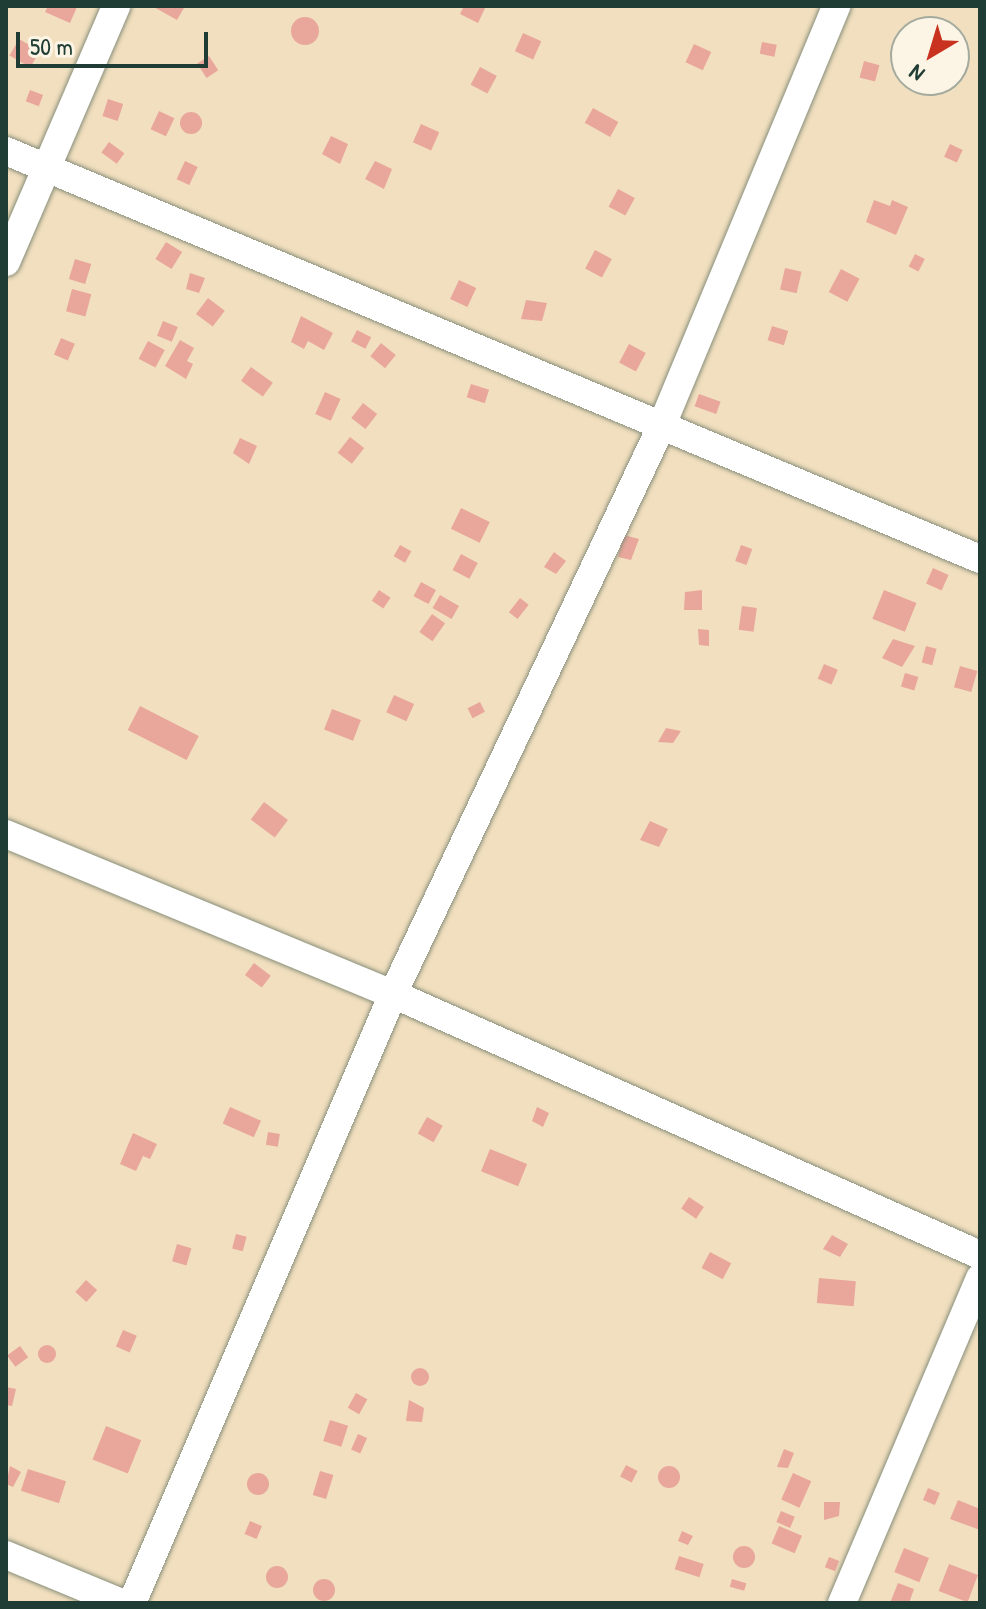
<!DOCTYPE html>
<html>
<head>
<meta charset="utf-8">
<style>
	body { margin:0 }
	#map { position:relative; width:986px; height:1609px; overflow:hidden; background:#f1dfbf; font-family:"Patrick Hand",sans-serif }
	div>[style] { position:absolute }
	.building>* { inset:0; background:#e9a79c; transform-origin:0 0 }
	.round { border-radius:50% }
	.roads { filter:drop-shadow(0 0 2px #888e7a) drop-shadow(0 0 2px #888e7a) }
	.minor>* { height:28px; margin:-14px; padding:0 14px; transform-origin:14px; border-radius:14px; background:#fff }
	span { translate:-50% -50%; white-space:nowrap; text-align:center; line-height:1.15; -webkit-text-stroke:7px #fcf5e5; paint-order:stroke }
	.frame { position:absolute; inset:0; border:8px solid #1f3d34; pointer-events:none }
	.north { position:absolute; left:890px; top:16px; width:80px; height:80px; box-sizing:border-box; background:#fcf5e5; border:2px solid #a4ab9e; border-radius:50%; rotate:218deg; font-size:22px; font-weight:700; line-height:32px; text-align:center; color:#1f3d34 }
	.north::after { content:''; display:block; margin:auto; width:28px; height:36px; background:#c8321e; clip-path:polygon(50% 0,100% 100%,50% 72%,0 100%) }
	.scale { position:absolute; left:16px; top:32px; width:192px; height:36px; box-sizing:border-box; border:4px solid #1f3d34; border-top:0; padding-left:10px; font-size:24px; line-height:28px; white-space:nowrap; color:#1f3d34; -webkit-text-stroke:6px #fcf5e5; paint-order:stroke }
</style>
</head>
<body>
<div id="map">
	<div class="building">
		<div style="clip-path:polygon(48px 6px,75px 6px,77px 7px,70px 23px,45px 12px)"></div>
		<div style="clip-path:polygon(152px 6px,185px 6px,177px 20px)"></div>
		<div style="clip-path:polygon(464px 6px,486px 6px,478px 23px,460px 14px)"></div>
		<div class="round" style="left:291px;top:17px;width:28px;height:28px"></div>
		<div style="left:523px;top:33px;width:20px;height:20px;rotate:24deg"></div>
		<div style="left:19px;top:39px;width:24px;height:19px;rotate:30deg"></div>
		<div style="left:762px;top:42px;width:15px;height:12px;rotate:11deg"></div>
		<div style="left:694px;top:44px;width:19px;height:20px;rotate:25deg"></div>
		<div style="left:209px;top:56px;width:17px;height:14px;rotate:57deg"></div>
		<div style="left:864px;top:61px;width:16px;height:17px;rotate:15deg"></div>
		<div style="left:480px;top:67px;width:19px;height:20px;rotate:28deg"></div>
		<div style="left:30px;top:90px;width:14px;height:12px;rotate:21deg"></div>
		<div style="left:108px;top:99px;width:16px;height:18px;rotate:18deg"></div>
		<div style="left:593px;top:108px;width:29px;height:17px;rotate:29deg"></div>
		<div style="left:159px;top:111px;width:17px;height:20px;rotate:25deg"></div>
		<div class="round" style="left:180px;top:112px;width:22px;height:22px"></div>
		<div style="left:421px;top:124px;width:20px;height:20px;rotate:24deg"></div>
		<div style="clip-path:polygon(331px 136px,348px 144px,340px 164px,322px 154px)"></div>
		<div style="left:109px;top:142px;width:19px;height:13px;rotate:36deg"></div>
		<div style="left:950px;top:144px;width:14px;height:14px;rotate:25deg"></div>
		<div style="left:185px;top:161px;width:14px;height:20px;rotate:25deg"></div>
		<div style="clip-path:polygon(375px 161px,392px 169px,384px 189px,365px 179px)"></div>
		<div style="left:618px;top:189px;width:19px;height:20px;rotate:28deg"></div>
		<div style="clip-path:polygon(874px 200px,890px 206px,892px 200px,908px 207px,896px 235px,866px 222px)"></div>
		<div style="left:166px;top:242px;width:19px;height:20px;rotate:32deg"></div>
		<div style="left:595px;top:250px;width:19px;height:21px;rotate:28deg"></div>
		<div style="left:915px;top:254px;width:11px;height:14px;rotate:27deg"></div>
		<div style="left:75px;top:259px;width:17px;height:21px;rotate:17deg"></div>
		<div style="left:785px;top:268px;width:17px;height:22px;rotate:13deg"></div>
		<div style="left:841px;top:269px;width:21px;height:26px;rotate:28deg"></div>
		<div style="clip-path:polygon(190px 273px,205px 278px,199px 293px,186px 289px)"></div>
		<div style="left:459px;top:280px;width:19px;height:21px;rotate:25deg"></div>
		<div style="left:72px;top:289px;width:20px;height:23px;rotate:15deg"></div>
		<div style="left:208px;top:298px;width:21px;height:20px;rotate:37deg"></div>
		<div style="clip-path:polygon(526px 300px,547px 303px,542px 321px,521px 319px)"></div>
		<div style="clip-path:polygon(301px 316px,333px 333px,324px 350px,308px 341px,304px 349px,291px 342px)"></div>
		<div style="left:163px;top:321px;width:16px;height:16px;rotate:22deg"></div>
		<div style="left:772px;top:326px;width:17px;height:15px;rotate:17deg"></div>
		<div style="left:357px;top:330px;width:16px;height:13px;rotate:27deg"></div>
		<div style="left:61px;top:338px;width:15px;height:18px;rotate:23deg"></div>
		<div style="clip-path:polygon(180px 340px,194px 348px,187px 361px,193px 364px,186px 379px,165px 366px)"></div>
		<div style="left:148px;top:341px;width:19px;height:20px;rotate:28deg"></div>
		<div style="left:381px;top:343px;width:19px;height:17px;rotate:39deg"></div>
		<div style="left:629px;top:344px;width:19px;height:21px;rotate:28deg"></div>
		<div style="left:251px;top:367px;width:27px;height:17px;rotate:36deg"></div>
		<div style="left:471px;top:384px;width:19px;height:14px;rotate:18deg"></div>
		<div style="left:325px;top:392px;width:17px;height:24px;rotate:24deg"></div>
		<div style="left:699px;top:394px;width:23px;height:13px;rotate:20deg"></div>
		<div style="left:363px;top:403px;width:18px;height:19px;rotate:38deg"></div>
		<div style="left:350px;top:437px;width:18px;height:20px;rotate:38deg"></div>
		<div style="clip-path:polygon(240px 438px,257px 446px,249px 464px,233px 453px)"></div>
		<div style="left:461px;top:508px;width:32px;height:23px;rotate:26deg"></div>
		<div style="clip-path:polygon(624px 535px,639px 539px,631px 560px,618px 557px)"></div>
		<div style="left:400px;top:545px;width:13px;height:13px;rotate:29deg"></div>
		<div style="left:741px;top:545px;width:12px;height:17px;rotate:20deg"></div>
		<div style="clip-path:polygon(554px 552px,566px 561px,556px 574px,544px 567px)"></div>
		<div style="left:461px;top:554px;width:19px;height:18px;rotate:28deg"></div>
		<div style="left:933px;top:568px;width:17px;height:17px;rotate:24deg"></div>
		<div style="left:421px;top:582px;width:17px;height:16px;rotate:28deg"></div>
		<div style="left:379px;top:590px;width:14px;height:13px;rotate:34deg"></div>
		<div style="clip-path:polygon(702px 590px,702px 610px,684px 610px,685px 592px)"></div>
		<div style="left:884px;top:590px;width:35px;height:31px;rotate:22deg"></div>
		<div style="left:440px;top:595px;width:22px;height:15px;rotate:30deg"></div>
		<div style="left:520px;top:598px;width:11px;height:18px;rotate:38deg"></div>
		<div style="left:742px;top:606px;width:15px;height:24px;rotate:8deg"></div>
		<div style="left:432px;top:614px;width:16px;height:22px;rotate:35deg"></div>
		<div style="clip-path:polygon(698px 629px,709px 630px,709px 646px,699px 645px)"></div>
		<div style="clip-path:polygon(893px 639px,915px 646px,902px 667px,882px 658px)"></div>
		<div style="left:926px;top:646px;width:11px;height:17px;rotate:15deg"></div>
		<div style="left:824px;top:664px;width:15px;height:16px;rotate:23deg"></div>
		<div style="left:960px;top:666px;width:18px;height:22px;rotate:16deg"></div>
		<div style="left:905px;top:673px;width:14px;height:14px;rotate:17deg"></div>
		<div style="left:394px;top:695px;width:22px;height:19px;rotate:24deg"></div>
		<div style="left:480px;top:702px;width:11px;height:14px;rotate:63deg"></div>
		<div style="left:140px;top:706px;width:66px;height:27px;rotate:27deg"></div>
		<div style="left:332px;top:709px;width:31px;height:22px;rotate:21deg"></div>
		<div style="clip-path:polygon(666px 728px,681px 731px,673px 743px,658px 742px)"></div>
		<div style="left:264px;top:802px;width:30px;height:22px;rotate:37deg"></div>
		<div style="clip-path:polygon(650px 821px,668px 829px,659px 847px,640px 840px)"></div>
		<div style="left:254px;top:963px;width:21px;height:15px;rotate:37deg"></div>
		<div style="left:230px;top:1107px;width:34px;height:18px;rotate:24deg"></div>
		<div style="clip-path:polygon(537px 1107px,549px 1113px,543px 1127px,532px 1121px)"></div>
		<div style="left:427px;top:1117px;width:18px;height:19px;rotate:29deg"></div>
		<div style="left:268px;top:1132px;width:12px;height:13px;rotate:9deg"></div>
		<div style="clip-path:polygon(133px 1133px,157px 1144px,150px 1159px,143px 1156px,136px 1171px,120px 1164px)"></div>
		<div style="left:490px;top:1149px;width:40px;height:24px;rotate:22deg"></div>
		<div style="left:689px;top:1197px;width:18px;height:14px;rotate:34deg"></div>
		<div style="left:236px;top:1234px;width:11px;height:15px;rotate:15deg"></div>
		<div style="clip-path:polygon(832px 1235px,848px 1244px,840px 1257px,823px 1249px)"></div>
		<div style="left:177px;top:1244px;width:15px;height:18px;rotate:16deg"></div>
		<div style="left:710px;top:1252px;width:24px;height:18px;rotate:28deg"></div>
		<div style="left:819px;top:1278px;width:37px;height:25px;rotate:5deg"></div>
		<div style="left:86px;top:1280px;width:15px;height:16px;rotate:42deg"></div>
		<div style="left:123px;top:1330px;width:15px;height:18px;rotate:23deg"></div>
		<div class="round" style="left:38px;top:1345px;width:18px;height:18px"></div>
		<div style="left:20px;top:1346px;width:14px;height:16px;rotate:54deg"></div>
		<div class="round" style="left:411px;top:1368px;width:18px;height:18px"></div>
		<div style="clip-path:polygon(6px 1387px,16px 1389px,12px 1406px,6px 1405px)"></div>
		<div style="left:356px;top:1393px;width:13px;height:17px;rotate:29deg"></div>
		<div style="clip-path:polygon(409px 1400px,424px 1408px,422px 1422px,406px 1421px)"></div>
		<div style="left:330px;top:1420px;width:19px;height:22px;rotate:18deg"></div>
		<div style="left:106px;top:1426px;width:38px;height:36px;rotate:22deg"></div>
		<div style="left:358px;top:1434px;width:10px;height:17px;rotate:24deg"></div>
		<div style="clip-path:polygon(784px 1449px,794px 1453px,788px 1468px,777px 1467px)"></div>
		<div style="left:626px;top:1465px;width:13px;height:13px;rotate:27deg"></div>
		<div style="clip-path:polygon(10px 1466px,21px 1472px,13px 1487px,6px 1484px)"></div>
		<div class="round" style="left:658px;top:1466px;width:22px;height:22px"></div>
		<div style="left:28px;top:1469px;width:40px;height:23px;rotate:18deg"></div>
		<div style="left:320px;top:1471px;width:14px;height:25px;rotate:17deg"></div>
		<div style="left:793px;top:1473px;width:20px;height:29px;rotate:24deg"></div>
		<div class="round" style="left:247px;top:1473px;width:22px;height:22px"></div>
		<div style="left:928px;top:1488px;width:13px;height:13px;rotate:23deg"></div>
		<div style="clip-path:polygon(958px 1500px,980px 1509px,980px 1530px,950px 1519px)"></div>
		<div style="clip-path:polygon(824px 1502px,840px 1502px,839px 1516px,824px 1520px)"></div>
		<div style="left:781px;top:1511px;width:15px;height:12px;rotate:23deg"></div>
		<div style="left:250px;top:1521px;width:13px;height:14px;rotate:23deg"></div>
		<div style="left:779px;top:1526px;width:25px;height:19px;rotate:23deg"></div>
		<div style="clip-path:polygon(682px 1531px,693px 1536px,688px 1545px,678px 1541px)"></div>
		<div class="round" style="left:733px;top:1546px;width:22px;height:22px"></div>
		<div style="left:904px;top:1548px;width:27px;height:26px;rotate:22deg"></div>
		<div style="left:679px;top:1556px;width:26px;height:14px;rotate:18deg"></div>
		<div style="left:829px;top:1557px;width:11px;height:11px;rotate:22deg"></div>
		<div style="left:949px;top:1564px;width:31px;height:29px;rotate:21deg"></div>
		<div class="round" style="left:266px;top:1566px;width:22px;height:22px"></div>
		<div style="left:732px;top:1579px;width:15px;height:8px;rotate:16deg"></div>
		<div class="round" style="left:313px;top:1579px;width:22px;height:22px"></div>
		<div style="clip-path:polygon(898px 1583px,914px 1589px,909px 1603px,890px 1603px)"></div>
	</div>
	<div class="roads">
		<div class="minor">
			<div style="left:6px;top:151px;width:1056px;rotate:22.73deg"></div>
			<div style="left:6px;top:262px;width:279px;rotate:-66.7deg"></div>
			<div style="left:6px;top:834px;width:419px;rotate:22.5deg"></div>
			<div style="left:393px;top:994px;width:642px;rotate:23.97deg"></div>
			<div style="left:6px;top:1555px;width:126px;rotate:22.5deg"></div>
			<div style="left:132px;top:1603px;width:663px;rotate:-66.8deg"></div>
			<div style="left:393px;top:994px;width:629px;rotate:-64.7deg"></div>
			<div style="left:662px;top:425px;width:454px;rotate:-67.4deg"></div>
			<div style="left:842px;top:1603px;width:353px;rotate:-67deg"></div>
		</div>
	</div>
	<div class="frame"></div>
	<div class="north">N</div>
	<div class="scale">50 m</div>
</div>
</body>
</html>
